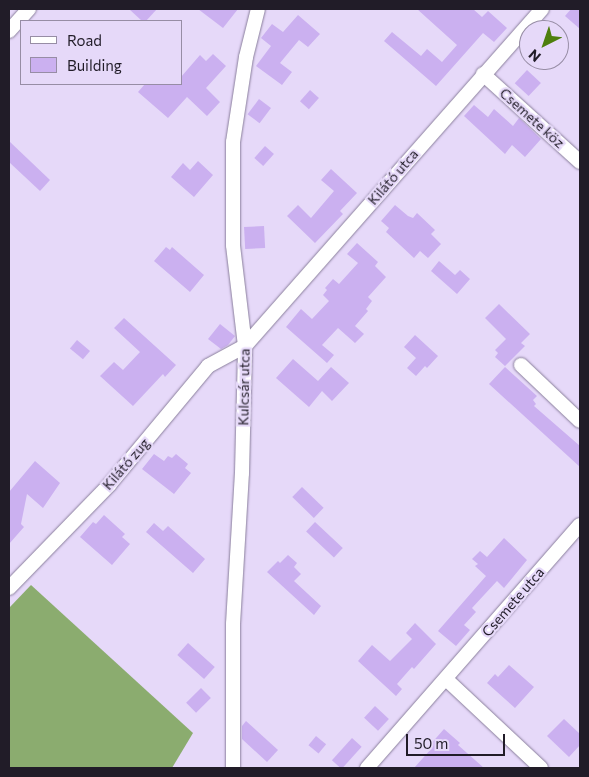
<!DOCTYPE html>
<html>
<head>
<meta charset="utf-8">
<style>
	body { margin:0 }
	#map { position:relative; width:589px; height:777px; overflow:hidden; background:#e6d9f9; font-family:Commissioner,sans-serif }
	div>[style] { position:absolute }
	.forest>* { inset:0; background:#8bac6f }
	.building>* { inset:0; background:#cbb0f0; transform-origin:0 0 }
	.roads { filter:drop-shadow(0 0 1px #8a7f9c) drop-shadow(0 0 1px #8a7f9c) }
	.minor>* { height:14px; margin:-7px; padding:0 7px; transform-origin:7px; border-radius:7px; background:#fff }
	span { translate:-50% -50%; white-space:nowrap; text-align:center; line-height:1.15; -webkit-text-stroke:4.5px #e6d9f9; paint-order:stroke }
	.street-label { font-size:14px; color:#211c28 }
	.frame { position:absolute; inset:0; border:10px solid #211c28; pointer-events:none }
	.legend { position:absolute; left:20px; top:20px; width:162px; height:65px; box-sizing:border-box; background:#e6d9f9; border:1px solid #978da5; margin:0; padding:6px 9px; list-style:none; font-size:15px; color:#211c28 }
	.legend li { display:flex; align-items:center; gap:10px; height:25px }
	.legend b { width:25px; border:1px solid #978da5 }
	.north { position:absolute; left:519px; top:20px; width:50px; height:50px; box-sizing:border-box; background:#e6d9f9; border:1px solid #978da5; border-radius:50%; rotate:221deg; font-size:14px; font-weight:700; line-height:20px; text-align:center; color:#211c28 }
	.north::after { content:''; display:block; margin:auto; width:18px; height:22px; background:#4e7f0d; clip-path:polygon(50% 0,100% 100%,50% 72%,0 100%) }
	.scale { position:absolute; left:406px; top:734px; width:99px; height:22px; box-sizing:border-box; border:2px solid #211c28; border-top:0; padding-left:6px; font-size:15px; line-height:18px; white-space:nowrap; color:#211c28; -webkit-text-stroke:4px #e6d9f9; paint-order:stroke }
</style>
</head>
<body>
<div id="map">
	<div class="forest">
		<div style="clip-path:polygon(31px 585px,193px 733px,172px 768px,9px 768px,9px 608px)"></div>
	</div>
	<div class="building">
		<div style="clip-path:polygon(129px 9px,157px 9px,146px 21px,142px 21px)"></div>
		<div style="clip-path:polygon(198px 9px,238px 9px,223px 28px)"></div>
		<div style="clip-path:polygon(417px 9px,473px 9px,482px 17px,488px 11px,507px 28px,494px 42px,483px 33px,436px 86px,384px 41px,392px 32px,421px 56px,427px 49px,442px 62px,457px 45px)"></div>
		<div style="clip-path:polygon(571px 9px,580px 9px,580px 29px,565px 16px)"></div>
		<div style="clip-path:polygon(298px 15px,320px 34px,308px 47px,299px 40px,280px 63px,292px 72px,282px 85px,256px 66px,271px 46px,261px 38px,272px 24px,283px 32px)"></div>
		<div style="clip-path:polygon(213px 54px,226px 66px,206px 88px,220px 102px,207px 116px,187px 97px,168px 118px,138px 92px,145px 84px,181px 84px,181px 77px,200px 55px,206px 61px)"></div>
		<div style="left:527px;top:70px;width:19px;height:18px;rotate:43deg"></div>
		<div style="left:310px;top:90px;width:12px;height:15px;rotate:42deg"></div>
		<div style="left:259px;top:99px;width:15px;height:19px;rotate:37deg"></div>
		<div style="clip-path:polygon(474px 105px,488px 117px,494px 109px,513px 126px,519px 118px,541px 139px,525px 157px,512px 145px,505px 154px,464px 116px)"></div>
		<div style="clip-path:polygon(9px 141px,50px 180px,40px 191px,9px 162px)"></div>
		<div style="left:265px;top:146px;width:12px;height:16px;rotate:42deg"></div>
		<div style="clip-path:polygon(198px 161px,213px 175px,194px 197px,171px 177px,183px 163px,190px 170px)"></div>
		<div style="clip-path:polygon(331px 169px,357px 193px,340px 211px,343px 214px,315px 243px,287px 216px,298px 205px,311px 218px,334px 191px,321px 180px)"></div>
		<div style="clip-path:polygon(395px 205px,408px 216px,413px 218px,417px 213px,435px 230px,431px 234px,441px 244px,428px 258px,420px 251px,414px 258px,386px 232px,389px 228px,381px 221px)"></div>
		<div style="left:264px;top:226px;width:22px;height:20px;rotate:87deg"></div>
		<div style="clip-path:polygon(357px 243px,378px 262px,375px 266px,386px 277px,368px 297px,372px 301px,366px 309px,368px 311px,355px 326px,364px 334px,355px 343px,338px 328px,322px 345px,334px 355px,327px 363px,286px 327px,301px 309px,312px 319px,329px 301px,323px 295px,327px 290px,325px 288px,333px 279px,339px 284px,358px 263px,347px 254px)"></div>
		<div style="clip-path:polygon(166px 247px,170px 250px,172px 247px,204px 275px,190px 292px,154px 261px)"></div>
		<div style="clip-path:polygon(439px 261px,455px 275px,460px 270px,470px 279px,457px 294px,431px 271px)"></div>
		<div style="clip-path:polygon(499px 304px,530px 334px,521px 343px,525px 346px,505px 366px,495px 357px,498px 353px,495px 350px,506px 339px,485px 318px)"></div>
		<div style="clip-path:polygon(124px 318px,176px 365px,165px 377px,163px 374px,133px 406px,100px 376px,114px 362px,123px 370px,140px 352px,114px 328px)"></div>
		<div style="clip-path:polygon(220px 324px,235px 336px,228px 345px,221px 349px,208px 339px)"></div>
		<div style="clip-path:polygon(415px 335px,438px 356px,427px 368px,425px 366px,416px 376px,407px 368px,416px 358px,404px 347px)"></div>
		<div style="left:77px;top:340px;width:17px;height:11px;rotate:40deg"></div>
		<div style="clip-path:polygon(293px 359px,318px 381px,331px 367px,349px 383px,332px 401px,322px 391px,309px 407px,276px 378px)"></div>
		<div style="clip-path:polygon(505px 367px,537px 396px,533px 400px,536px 404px,534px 406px,580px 446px,580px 467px,489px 384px)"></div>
		<div style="clip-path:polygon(154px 454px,164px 461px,168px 456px,172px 458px,176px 454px,188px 464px,185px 468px,191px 473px,174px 494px,142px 469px)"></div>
		<div style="clip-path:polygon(35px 461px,60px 483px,43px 508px,27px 494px,21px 524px,24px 527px,9px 544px,9px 492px)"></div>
		<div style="left:302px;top:487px;width:30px;height:14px;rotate:44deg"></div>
		<div style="clip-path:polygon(104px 515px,125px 534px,122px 537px,130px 544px,112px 565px,80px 537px,93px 522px,96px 524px)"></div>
		<div style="left:315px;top:522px;width:38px;height:13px;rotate:43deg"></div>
		<div style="clip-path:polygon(154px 523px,163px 531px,168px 526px,205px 559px,193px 573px,146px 532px)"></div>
		<div style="clip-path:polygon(504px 538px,527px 560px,504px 588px,497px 581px,472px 608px,476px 612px,464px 625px,470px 630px,456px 646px,438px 631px,486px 576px,475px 566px,478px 564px,472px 559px,480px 551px,487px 557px)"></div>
		<div style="clip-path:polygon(288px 555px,297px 563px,294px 567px,301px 574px,294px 581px,321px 606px,314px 615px,267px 572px,278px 561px,280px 563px)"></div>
		<div style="clip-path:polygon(415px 623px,436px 644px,414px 669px,412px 667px,397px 684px,402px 689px,396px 696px,358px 661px,372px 645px,390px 661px,412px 639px,406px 633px)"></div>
		<div style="left:188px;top:643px;width:36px;height:16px;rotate:42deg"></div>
		<div style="clip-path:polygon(509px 665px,534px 687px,515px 708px,487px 683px,495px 674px,498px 677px)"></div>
		<div style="left:201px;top:688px;width:14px;height:21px;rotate:45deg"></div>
		<div style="left:375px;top:706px;width:19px;height:16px;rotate:43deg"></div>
		<div style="clip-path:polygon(564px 719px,580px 734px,580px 745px,569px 757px,547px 736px)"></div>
		<div style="clip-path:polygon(246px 721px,278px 750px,267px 762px,242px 739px,242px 726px)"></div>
		<div style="clip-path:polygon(444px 729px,460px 743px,458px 745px,484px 768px,414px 768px,432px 748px,429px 746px)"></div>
		<div style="left:316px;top:736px;width:13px;height:12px;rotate:39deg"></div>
		<div style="left:352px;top:738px;width:13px;height:30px;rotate:42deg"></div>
	</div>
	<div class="roads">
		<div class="minor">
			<div style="left:9px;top:31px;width:30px;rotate:-48deg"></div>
			<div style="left:483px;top:74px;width:131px;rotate:42.2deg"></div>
			<div style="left:521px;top:365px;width:81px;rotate:43.5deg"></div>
			<div style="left:9px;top:588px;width:144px;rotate:-45.8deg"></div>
			<div style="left:109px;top:485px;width:155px;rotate:-50.2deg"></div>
			<div style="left:208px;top:366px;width:42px;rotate:-28.4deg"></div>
			<div style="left:245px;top:346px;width:449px;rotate:-48.6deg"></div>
			<div style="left:446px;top:679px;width:130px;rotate:43.1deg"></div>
			<div style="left:233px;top:768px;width:144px;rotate:-90deg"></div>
			<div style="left:233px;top:624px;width:151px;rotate:-86.6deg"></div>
			<div style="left:242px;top:473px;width:127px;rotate:-88.6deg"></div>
			<div style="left:245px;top:346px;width:102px;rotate:-96.8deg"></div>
			<div style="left:233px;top:245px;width:103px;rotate:-90deg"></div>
			<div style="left:233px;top:142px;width:86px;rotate:-81.3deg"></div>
			<div style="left:246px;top:57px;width:49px;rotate:-76deg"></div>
			<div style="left:367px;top:768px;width:323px;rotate:-48.8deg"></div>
		</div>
	</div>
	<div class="street-label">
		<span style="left:532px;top:118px;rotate:42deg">Csemete köz</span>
		<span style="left:393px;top:177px;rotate:-49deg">Kilátó utca</span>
		<span style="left:244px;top:387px;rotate:-89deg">Kulcsár utca</span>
		<span style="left:126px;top:464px;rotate:-49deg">Kilátó zug</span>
		<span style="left:513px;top:602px;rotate:-49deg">Csemete utca</span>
	</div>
	<div class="frame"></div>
	<ul class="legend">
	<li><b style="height:6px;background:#fff"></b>Road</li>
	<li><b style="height:14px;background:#cbb0f0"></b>Building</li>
	</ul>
	<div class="north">N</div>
	<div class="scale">50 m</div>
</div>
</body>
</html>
